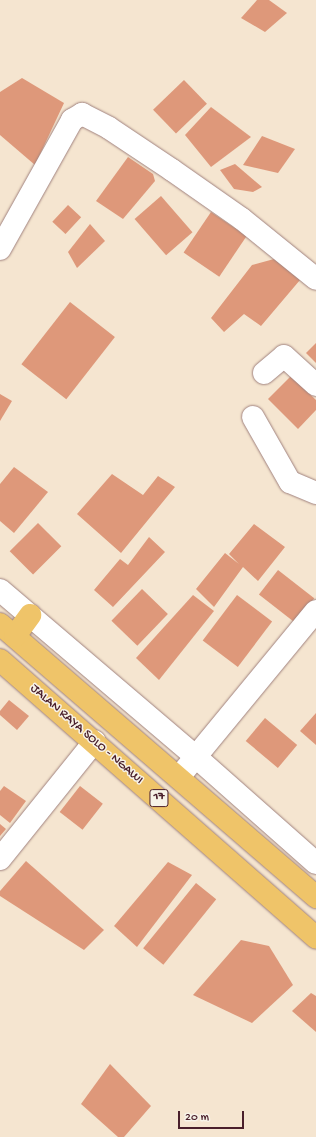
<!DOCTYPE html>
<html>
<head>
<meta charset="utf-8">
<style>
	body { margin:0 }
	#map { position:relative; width:316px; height:1137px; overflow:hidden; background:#f5e5d0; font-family:"Gochi Hand",sans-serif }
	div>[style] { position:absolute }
	.building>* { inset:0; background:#de987a; transform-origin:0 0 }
	.roads { filter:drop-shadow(0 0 1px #a0827e) drop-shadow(0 0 1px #a0827e) }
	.minor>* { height:22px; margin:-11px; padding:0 11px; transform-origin:11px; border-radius:11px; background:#fff }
	.highway>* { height:22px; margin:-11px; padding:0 11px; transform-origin:11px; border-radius:11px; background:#efc469 }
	span { translate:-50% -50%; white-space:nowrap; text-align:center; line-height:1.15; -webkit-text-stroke:3px #f7f3e8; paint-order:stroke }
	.shield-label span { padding:1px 3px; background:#f7f3e8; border:1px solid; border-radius:3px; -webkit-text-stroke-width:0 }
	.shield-label { font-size:12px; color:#4a1f2b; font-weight:700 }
	.street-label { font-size:13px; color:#4a1f2b }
	.scale { position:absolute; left:178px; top:1111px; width:66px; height:18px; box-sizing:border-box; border:2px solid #4a1f2b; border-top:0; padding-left:5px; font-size:12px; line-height:14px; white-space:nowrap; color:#4a1f2b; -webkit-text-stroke:3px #f7f3e8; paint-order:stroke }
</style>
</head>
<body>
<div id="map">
	<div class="building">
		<div style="clip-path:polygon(257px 0,269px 0,287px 13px,265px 32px,241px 18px)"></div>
		<div style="clip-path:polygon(22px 78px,64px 103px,35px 165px,0 135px,0 92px)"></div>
		<div style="left:184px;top:80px;width:33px;height:43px;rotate:46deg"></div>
		<div style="clip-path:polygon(211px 107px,251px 137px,211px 167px,185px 135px)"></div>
		<div style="clip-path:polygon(262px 136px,295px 149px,278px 173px,243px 165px)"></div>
		<div style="clip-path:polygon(128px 157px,153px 174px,155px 181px,123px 219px,96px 201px)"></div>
		<div style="clip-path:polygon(235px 164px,262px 187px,253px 192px,234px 189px,220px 170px)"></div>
		<div style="left:161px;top:196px;width:48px;height:35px;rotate:49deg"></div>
		<div style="left:68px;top:205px;width:18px;height:23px;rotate:43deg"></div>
		<div style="left:211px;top:212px;width:43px;height:49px;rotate:34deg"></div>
		<div style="clip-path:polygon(90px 224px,105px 241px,77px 268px,68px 252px)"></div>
		<div style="clip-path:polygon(274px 259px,300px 280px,261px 326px,244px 314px,224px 332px,211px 318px,252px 265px)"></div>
		<div style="left:70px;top:302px;width:57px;height:79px;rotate:38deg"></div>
		<div style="clip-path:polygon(316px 343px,316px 363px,306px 353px)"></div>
		<div style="clip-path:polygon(291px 376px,316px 400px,316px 410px,298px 429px,268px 399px)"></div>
		<div style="clip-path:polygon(0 394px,12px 401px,0 421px)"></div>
		<div style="clip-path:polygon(14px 467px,48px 492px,14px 533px,0 521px,0 484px)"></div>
		<div style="clip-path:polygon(112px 474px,143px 495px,158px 476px,175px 487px,121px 553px,77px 514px)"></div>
		<div style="left:38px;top:523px;width:33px;height:40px;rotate:45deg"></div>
		<div style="clip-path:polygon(254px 524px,285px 547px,258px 581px,243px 567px,214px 607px,196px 589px,225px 553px,239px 564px,229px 554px)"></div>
		<div style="clip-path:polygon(149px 537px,165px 552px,113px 607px,94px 590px,120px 559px,128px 565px)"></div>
		<div style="left:278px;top:570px;width:46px;height:31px;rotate:38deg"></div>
		<div style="left:142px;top:589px;width:36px;height:44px;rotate:44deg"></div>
		<div style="clip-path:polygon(193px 595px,214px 611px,159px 680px,136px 658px)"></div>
		<div style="left:237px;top:595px;width:44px;height:57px;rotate:37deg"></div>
		<div style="clip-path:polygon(9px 700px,29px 716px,17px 730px,0 715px,0 711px)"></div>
		<div style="clip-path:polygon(316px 713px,316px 745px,300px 731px)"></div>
		<div style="left:265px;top:718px;width:42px;height:30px;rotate:40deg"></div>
		<div style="clip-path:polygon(4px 786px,26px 801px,10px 823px,0 815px,0 791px)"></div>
		<div style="left:80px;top:786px;width:29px;height:33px;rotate:38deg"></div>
		<div style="clip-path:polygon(0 824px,6px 829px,0 836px)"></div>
		<div style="clip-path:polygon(26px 861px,104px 930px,84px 950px,0 896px,0 891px)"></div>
		<div style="clip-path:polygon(168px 862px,192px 875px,137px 947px,114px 926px)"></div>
		<div style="left:196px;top:883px;width:26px;height:84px;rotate:39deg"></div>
		<div style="clip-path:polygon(241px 940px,269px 946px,293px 985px,252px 1023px,193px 995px)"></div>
		<div style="clip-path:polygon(311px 993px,316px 996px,316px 1032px,292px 1011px)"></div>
		<div style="clip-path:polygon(110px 1064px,151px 1106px,124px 1137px,118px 1137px,81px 1104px)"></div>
	</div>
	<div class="roads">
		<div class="minor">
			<div style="left:0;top:249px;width:148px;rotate:-60.8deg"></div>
			<div style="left:72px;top:120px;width:12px;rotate:-31deg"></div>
			<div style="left:82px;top:114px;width:30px;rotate:27deg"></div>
			<div style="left:109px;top:128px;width:76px;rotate:33.7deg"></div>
			<div style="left:172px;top:170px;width:85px;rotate:35deg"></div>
			<div style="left:242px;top:219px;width:95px;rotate:39deg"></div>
			<div style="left:264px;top:373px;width:26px;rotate:-40deg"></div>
			<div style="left:284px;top:356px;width:43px;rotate:42.2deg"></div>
			<div style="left:253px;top:417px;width:75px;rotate:60.4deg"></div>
			<div style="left:290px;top:482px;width:28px;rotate:23deg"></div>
			<div style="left:0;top:590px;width:257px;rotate:40.4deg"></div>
			<div style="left:196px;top:757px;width:160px;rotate:41.5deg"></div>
			<div style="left:179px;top:777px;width:215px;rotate:-50.5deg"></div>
			<div style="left:0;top:859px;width:151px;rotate:-51.2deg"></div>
		</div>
		<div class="highway">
			<div style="left:0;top:624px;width:418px;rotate:40.8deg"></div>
			<div style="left:15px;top:636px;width:26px;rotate:-54deg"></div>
			<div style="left:0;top:660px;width:421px;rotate:41.3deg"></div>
		</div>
	</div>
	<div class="shield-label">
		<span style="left:159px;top:798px">17</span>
	</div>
	<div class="street-label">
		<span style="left:86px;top:735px;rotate:41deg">JALAN RAYA SOLO - NGAWI</span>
	</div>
	<div class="scale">20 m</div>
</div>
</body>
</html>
